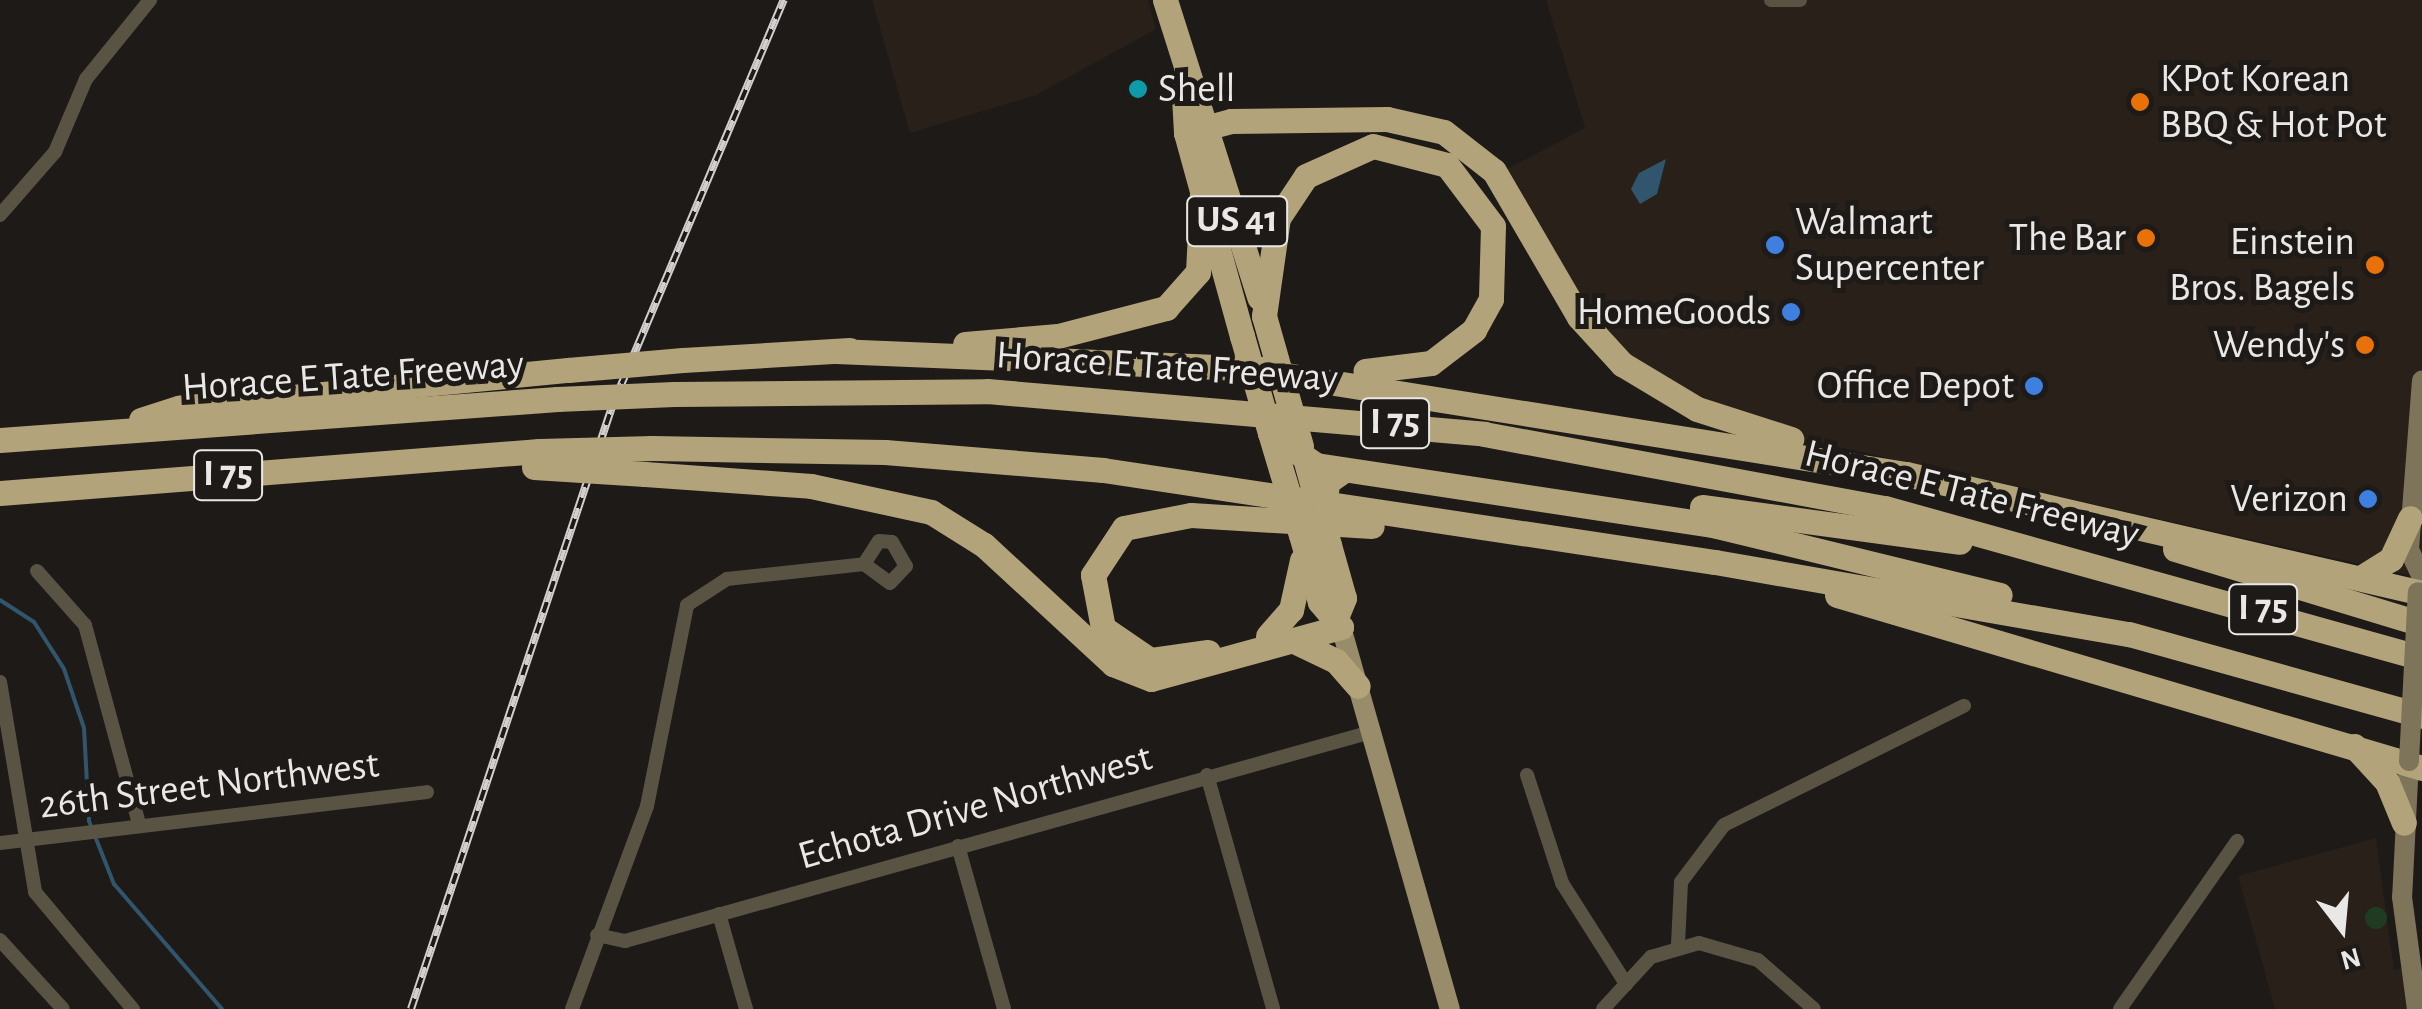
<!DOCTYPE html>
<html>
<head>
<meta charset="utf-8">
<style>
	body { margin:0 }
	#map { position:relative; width:2422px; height:1009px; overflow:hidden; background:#1d1a17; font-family:"Alegreya Sans",sans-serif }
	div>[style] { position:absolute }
	.built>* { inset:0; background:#282019 }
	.green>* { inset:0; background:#1f3c23 }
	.round { border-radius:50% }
	.water>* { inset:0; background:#30556d }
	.stream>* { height:4px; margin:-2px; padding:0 2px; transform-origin:2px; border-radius:2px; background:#30556d }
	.street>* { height:14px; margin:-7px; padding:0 7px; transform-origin:7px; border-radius:7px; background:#595344 }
	.secondary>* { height:20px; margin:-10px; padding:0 10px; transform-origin:10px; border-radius:10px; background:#7d745a }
	.primary>* { height:20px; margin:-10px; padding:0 10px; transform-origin:10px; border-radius:10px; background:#998c6b }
	.highway>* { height:25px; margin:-12.5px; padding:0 12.5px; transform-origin:12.5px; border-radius:12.5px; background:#b2a37a }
	.rail>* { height:8px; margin-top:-4px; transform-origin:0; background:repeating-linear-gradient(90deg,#1d1a17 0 11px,#d2d0ce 0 22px); box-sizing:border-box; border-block:2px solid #d2d0ce }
	.secondary-bridge>* { height:20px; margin:-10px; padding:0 10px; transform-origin:10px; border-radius:10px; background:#7d745a }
	.highway-bridge>* { height:25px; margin:-12.5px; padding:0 12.5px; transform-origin:12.5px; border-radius:12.5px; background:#b2a37a }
	.dots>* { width:28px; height:28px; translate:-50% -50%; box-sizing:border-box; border:5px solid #1d1a17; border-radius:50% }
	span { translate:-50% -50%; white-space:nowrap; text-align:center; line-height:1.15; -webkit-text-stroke:10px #1d1a17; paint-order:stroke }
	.shield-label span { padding:2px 8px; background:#1d1a17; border:2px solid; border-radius:8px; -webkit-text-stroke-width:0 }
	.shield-label { font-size:38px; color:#eae8e6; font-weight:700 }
	.poi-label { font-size:40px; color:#eae8e6 }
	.left { translate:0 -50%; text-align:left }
	.right { translate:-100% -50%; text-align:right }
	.street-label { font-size:40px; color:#eae8e6 }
	.north { position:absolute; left:2292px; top:879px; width:100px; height:100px; -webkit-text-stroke:8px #1d1a17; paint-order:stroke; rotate:164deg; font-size:28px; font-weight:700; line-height:40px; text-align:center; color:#eae8e6 }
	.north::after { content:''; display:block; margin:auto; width:35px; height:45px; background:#eae8e6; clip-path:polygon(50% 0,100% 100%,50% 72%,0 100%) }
</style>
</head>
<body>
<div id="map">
	<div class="built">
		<div style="clip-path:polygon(872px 0,1148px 0,1156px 29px,1036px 95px,910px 133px)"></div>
		<div style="clip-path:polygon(1546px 0,2422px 0,2422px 578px,1781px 434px,1601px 349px,1492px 177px,1585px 128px)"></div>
		<div style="clip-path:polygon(2376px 838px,2394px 970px,2422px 965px,2422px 1009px,2275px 1009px,2238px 876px)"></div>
	</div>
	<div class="green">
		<div class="round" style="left:2365px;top:907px;width:22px;height:22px"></div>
	</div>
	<div class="water">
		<div style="clip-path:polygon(1666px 159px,1657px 194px,1640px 204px,1631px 189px,1639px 173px)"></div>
	</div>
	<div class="stream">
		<div style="left:0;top:600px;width:40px;rotate:32.9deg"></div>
		<div style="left:34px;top:622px;width:56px;rotate:57.4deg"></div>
		<div style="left:64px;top:669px;width:62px;rotate:71.3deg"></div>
		<div style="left:84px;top:728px;width:93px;rotate:86.9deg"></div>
		<div style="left:89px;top:821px;width:68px;rotate:68.4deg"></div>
		<div style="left:114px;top:884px;width:165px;rotate:49.2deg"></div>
	</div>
	<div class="street">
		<div style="left:1771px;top:0;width:29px"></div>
		<div style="left:0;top:215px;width:84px;rotate:-48.9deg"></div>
		<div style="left:55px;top:152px;width:79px;rotate:-67deg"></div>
		<div style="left:86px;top:79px;width:102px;rotate:-51deg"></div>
		<div style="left:37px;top:571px;width:72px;rotate:48.4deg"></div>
		<div style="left:85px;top:625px;width:202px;rotate:74.8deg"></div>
		<div style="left:0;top:682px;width:213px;rotate:80.5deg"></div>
		<div style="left:35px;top:892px;width:153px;rotate:50.1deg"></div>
		<div style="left:1207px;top:775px;width:243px;rotate:74.2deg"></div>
		<div style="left:1527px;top:775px;width:114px;rotate:72deg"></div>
		<div style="left:1562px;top:883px;width:120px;rotate:57.6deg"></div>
		<div style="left:0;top:843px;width:430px;rotate:-6.8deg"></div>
		<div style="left:958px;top:846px;width:169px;rotate:74.2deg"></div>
		<div style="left:719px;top:914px;width:99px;rotate:74.1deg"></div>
		<div style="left:597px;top:935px;width:29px;rotate:12deg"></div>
		<div style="left:625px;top:941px;width:775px;rotate:-15.65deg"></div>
		<div style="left:0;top:940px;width:93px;rotate:47.6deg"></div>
		<div style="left:1678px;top:944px;width:62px;rotate:-87.2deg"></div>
		<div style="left:1681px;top:882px;width:71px;rotate:-53deg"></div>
		<div style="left:1724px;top:825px;width:268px;rotate:-26.4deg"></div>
		<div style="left:572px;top:1009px;width:216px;rotate:-69.7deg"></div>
		<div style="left:647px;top:806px;width:205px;rotate:-78.7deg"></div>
		<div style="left:687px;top:605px;width:48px;rotate:-33deg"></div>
		<div style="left:727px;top:579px;width:138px;rotate:-6.2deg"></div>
		<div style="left:864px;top:564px;width:27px;rotate:-57deg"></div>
		<div style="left:879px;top:541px;width:13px;rotate:4deg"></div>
		<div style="left:892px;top:542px;width:28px;rotate:60deg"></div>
		<div style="left:906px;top:566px;width:23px;rotate:133deg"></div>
		<div style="left:890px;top:583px;width:32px;rotate:-144deg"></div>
		<div style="left:1603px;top:1009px;width:71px;rotate:-47.3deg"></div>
		<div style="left:1651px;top:957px;width:50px;rotate:-16.3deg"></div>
		<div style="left:1699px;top:943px;width:61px;rotate:16.1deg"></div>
		<div style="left:1758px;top:960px;width:74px;rotate:41.2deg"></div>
		<div style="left:2120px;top:1009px;width:205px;rotate:-55.1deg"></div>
	</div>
	<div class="secondary">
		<div style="left:2420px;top:573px;width:26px;rotate:-115deg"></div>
		<div style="left:2409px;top:549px;width:169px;rotate:-85.6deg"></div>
		<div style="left:2409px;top:761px;width:136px;rotate:92.9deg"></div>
		<div style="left:2402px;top:897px;width:113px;rotate:82.4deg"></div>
	</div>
	<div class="primary">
		<div style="left:1341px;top:627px;width:397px;rotate:74.1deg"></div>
	</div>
	<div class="highway">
		<div style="left:1165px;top:0;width:312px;rotate:72.4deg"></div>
		<div style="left:1183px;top:79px;width:54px;rotate:86.8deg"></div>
		<div style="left:1186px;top:133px;width:211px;rotate:74.6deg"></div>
		<div style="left:1186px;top:133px;width:47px;rotate:-14.9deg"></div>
		<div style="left:1231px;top:121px;width:156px;rotate:-0.7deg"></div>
		<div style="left:1387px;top:119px;width:58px;rotate:12.8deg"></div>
		<div style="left:1444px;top:132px;width:63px;rotate:38deg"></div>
		<div style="left:1494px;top:171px;width:169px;rotate:59.8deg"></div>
		<div style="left:1579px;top:317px;width:64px;rotate:47.5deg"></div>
		<div style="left:1622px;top:364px;width:87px;rotate:31deg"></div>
		<div style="left:1697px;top:409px;width:99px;rotate:17.7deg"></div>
		<div style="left:1264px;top:316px;width:99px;rotate:-81.9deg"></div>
		<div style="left:1278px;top:218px;width:50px;rotate:-56.3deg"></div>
		<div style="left:1306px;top:176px;width:73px;rotate:-24.1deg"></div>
		<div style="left:1373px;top:146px;width:76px;rotate:14.4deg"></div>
		<div style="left:1447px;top:165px;width:76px;rotate:53deg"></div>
		<div style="left:1493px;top:226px;width:73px;rotate:91.6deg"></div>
		<div style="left:1491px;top:299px;width:35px;rotate:119deg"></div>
		<div style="left:1474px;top:330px;width:54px;rotate:142.5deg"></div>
		<div style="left:1431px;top:363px;width:66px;rotate:173.1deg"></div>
		<div style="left:965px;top:344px;width:93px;rotate:-4.9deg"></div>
		<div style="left:1058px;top:336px;width:112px;rotate:-14.5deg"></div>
		<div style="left:1166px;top:308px;width:48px;rotate:-48.4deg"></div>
		<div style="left:1198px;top:272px;width:80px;rotate:-87.1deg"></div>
		<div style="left:836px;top:351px;width:434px;rotate:2.4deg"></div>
		<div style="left:683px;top:360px;width:167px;rotate:-3.4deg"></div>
		<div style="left:1260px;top:371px;width:654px;rotate:9.06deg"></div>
		<div style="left:1906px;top:474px;width:530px;rotate:12.99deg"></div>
		<div style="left:674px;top:394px;width:313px;rotate:-0.5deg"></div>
		<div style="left:987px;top:391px;width:499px;rotate:4.9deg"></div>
		<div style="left:1484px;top:434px;width:408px;rotate:10.5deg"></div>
		<div style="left:1885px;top:508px;width:558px;rotate:15.61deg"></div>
		<div style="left:141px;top:420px;width:40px;rotate:-18deg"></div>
		<div style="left:179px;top:408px;width:391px;rotate:-5.6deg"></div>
		<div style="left:1270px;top:433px;width:56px;rotate:34.8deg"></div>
		<div style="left:1316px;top:465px;width:402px;rotate:8.6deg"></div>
		<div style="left:1713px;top:525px;width:295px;rotate:13.7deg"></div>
		<div style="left:1270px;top:433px;width:63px;rotate:73.3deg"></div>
		<div style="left:0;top:440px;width:559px;rotate:-4.21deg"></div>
		<div style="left:652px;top:448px;width:233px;rotate:1deg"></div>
		<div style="left:885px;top:452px;width:219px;rotate:4.7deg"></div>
		<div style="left:1103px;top:470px;width:619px;rotate:8.55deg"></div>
		<div style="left:1715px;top:562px;width:420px;rotate:9.9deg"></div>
		<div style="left:2129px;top:634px;width:304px;rotate:15.6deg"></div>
		<div style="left:645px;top:474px;width:166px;rotate:4.1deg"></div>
		<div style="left:811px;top:486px;width:123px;rotate:12.2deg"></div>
		<div style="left:931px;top:512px;width:62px;rotate:31.9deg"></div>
		<div style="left:984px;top:545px;width:176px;rotate:42.7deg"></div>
		<div style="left:1113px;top:664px;width:41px;rotate:21.5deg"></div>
		<div style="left:1151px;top:679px;width:197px;rotate:-15.3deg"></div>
		<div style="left:1341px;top:627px;width:33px;rotate:-130deg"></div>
		<div style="left:1320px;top:602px;width:70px;rotate:-105.8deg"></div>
		<div style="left:0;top:493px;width:541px;rotate:-4.46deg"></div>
		<div style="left:1702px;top:507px;width:260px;rotate:7.7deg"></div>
		<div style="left:1329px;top:545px;width:55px;rotate:74.2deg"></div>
		<div style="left:1344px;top:598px;width:18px;rotate:112deg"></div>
		<div style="left:2175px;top:549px;width:258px;rotate:16.9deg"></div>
		<div style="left:2362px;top:577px;width:34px;rotate:-32deg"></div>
		<div style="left:2391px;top:559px;width:45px;rotate:-65.1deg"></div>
		<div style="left:1837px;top:595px;width:610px;rotate:16.47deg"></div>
		<div style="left:1268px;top:636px;width:35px;rotate:-49deg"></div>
		<div style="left:1291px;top:610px;width:51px;rotate:-77.6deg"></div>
		<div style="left:1296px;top:642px;width:44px;rotate:25.4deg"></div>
		<div style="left:1336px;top:661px;width:33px;rotate:49deg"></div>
		<div style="left:1208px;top:652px;width:59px;rotate:172.1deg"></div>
		<div style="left:1150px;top:660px;width:57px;rotate:-145.8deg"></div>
		<div style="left:1103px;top:628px;width:54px;rotate:-100.7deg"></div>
		<div style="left:1093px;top:575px;width:56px;rotate:-56.6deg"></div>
		<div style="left:1124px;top:528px;width:68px;rotate:-11deg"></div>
		<div style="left:1191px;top:515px;width:181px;rotate:3.5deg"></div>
		<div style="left:2354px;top:746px;width:49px;rotate:47.5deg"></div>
		<div style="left:2387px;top:782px;width:44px;rotate:67.5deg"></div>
	</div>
	<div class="rail">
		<div style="left:411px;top:1009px;width:638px;rotate:-71.54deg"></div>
		<div style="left:613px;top:404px;width:439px;rotate:-67.1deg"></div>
	</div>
	<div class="secondary-bridge">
		<div style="left:2409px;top:761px;width:169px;rotate:-87deg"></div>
	</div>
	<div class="highway-bridge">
		<div style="left:1264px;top:316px;width:135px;rotate:74.1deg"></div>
		<div style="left:1242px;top:336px;width:101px;rotate:73.9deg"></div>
		<div style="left:568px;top:370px;width:115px;rotate:-5deg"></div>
		<div style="left:557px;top:399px;width:117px;rotate:-2.4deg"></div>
		<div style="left:539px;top:451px;width:113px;rotate:-1.5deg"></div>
		<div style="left:1306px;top:462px;width:86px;rotate:74.5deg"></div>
		<div style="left:534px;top:467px;width:111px;rotate:3.6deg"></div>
		<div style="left:1288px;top:493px;width:44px;rotate:72.8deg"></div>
		<div style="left:1324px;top:511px;width:29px;rotate:-84deg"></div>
		<div style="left:1327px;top:482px;width:21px;rotate:-35deg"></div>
	</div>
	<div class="dots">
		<div style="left:1138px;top:89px;background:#0f9aa8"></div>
		<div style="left:2140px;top:102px;background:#e8710a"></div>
		<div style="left:2146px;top:238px;background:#e8710a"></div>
		<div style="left:1775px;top:245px;background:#3f7fe0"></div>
		<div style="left:2375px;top:265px;background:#e8710a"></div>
		<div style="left:1791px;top:312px;background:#3f7fe0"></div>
		<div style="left:2365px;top:345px;background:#e8710a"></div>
		<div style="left:2034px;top:386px;background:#3f7fe0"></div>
		<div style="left:2368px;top:499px;background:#3f7fe0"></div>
	</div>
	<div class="shield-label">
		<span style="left:1237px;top:221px">US 41</span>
		<span style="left:1395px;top:423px">I 75</span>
		<span style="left:228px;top:475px">I 75</span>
		<span style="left:2263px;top:609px">I 75</span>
	</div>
	<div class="poi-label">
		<span class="left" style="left:2160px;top:102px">KPot Korean<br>BBQ &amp; Hot Pot</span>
		<span class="left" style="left:1158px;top:89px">Shell</span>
		<span class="left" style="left:1795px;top:245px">Walmart<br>Supercenter</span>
		<span class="right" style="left:2126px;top:238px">The Bar</span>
		<span class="right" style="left:2355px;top:265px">Einstein<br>Bros. Bagels</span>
		<span class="right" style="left:1771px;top:312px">HomeGoods</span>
		<span class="right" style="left:2345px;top:345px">Wendy's</span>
		<span class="right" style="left:2014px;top:386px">Office Depot</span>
		<span class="right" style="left:2348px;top:499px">Verizon</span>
	</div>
	<div class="street-label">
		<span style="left:1167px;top:367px;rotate:4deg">Horace E Tate Freeway</span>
		<span style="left:353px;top:376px;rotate:-4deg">Horace E Tate Freeway</span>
		<span style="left:1972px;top:494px;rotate:14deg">Horace E Tate Freeway</span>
		<span style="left:209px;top:785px;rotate:-7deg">26th Street Northwest</span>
		<span style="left:975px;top:807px;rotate:-16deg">Echota Drive Northwest</span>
	</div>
	<div class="north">N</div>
</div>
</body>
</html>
